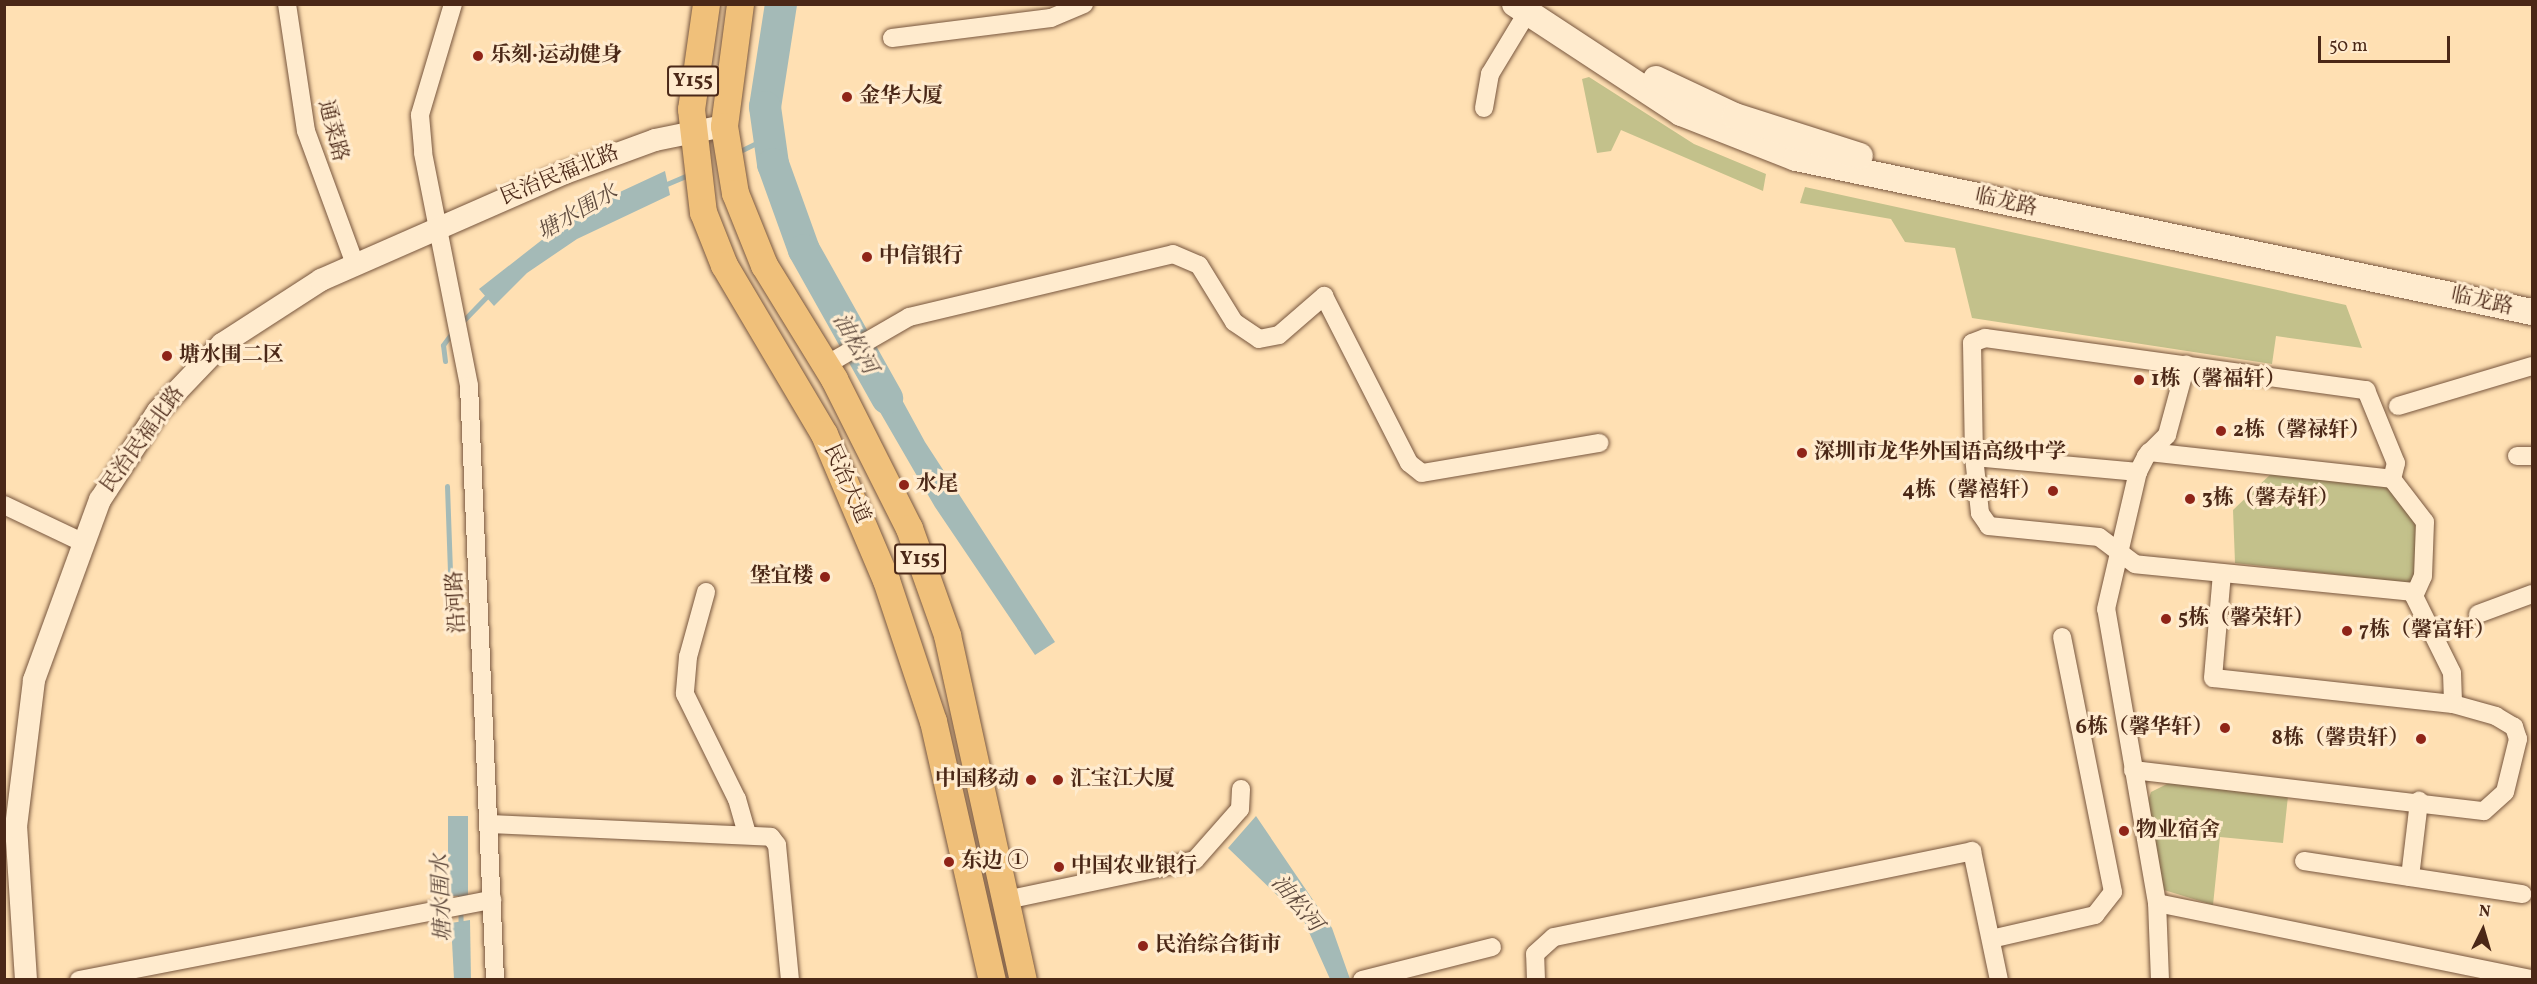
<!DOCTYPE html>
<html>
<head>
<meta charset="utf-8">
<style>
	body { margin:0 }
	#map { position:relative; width:2537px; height:984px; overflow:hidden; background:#ffe0b3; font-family:Vollkorn,"Noto Serif SC",serif }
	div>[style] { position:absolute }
	.green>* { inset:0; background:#c3c18b }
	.water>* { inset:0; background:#a4bab7; transform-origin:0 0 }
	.stream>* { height:5px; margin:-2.5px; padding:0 2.5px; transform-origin:2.5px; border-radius:2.5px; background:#a4bab7 }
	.river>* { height:32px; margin:-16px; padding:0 16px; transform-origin:16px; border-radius:16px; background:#a4bab7 }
	.roads { filter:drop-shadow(0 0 2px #78563e) drop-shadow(0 0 2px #78563e) }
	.minor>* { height:18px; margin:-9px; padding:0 9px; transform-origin:9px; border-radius:9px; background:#ffebce }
	.tertiary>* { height:22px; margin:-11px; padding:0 11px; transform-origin:11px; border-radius:11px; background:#ffebce }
	.secondary>* { height:26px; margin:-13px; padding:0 13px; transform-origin:13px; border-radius:13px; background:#ffebce }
	.primary>* { height:27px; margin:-13.5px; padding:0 13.5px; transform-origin:13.5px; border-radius:13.5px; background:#f0c07a }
	.dots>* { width:16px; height:16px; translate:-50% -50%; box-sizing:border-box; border:3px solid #ffebce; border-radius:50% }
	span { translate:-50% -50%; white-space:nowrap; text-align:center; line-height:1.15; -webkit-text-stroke:6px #ffebce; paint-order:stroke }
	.shield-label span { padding:2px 4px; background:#ffebce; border:2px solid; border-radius:4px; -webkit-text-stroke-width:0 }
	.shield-label { font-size:20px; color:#4b2817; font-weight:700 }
	.poi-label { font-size:21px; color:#4b2817; font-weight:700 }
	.left { translate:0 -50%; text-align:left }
	.right { translate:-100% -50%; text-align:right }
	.street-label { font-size:21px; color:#4b2817 }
	.water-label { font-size:22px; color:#614c3f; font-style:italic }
	.frame { position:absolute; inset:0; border:6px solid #4b2817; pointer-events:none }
	.north { position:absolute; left:2453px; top:900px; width:60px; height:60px; -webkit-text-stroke:4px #ffebce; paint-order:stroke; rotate:5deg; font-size:16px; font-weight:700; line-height:24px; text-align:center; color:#4b2817 }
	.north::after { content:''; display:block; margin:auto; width:21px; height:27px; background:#4b2817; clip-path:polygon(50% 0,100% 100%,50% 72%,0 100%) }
	.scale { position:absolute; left:2318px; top:36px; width:132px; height:27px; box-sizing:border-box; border:3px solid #4b2817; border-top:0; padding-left:8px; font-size:18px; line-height:21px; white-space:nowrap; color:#4b2817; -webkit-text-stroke:4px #ffebce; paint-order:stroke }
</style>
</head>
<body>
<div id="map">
	<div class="green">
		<div style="clip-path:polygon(1589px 77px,1694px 144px,1766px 174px,1763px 191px,1621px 130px,1611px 151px,1597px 153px,1582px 79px)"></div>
		<div style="clip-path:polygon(1805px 187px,2346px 305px,2362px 348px,2276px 336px,2272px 364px,1972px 318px,1955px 248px,1905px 242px,1891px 219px,1800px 203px)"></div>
		<div style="clip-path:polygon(2274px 471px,2391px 482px,2418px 514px,2414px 579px,2409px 583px,2235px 563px,2233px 510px)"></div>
		<div style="clip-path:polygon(2171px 782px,2288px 796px,2283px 843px,2220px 837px,2213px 905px,2164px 890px,2148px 801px,2151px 792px)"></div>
	</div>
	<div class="water">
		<div style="clip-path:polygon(770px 5px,791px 5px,782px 64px,757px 61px)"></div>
		<div style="clip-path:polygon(754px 98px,779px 101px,781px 154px,793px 190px,770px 198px)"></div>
		<div style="clip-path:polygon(665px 171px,670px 195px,577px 239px,527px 273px,494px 306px,479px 289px,579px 211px)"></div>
		<div style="clip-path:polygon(806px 221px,828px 279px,855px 327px,836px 333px,783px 229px)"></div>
		<div style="clip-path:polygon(871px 361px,883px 365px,925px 442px,1055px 642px,1035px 655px,935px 507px,855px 369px)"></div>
		<div style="left:448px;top:816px;width:20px;height:80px"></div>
		<div style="clip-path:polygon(1256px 816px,1332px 928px,1350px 979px,1330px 979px,1304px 921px,1228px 848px)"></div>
		<div style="clip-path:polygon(470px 920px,471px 979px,454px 979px,451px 923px)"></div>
	</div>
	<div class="stream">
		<div style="left:736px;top:153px;width:32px;rotate:-26deg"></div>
		<div style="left:662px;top:186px;width:33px;rotate:-23deg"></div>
		<div style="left:460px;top:324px;width:45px;rotate:-45.9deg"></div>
		<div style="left:445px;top:361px;width:16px;rotate:-97deg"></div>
		<div style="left:443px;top:345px;width:19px;rotate:-54deg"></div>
		<div style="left:447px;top:486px;width:112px;rotate:88deg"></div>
		<div style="left:460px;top:888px;width:39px;rotate:89deg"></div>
	</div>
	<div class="river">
		<div style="left:781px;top:4px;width:104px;rotate:98.8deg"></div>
		<div style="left:765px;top:107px;width:58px;rotate:82deg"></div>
		<div style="left:773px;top:164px;width:91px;rotate:70.2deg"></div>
		<div style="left:804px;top:250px;width:170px;rotate:60.7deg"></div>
	</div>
	<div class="roads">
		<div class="minor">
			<div style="left:287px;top:4px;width:128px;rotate:81.5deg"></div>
			<div style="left:306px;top:131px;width:142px;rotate:69.8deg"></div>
			<div style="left:453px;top:4px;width:116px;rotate:106.6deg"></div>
			<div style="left:420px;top:115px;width:38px;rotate:85deg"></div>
			<div style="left:423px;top:153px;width:237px;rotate:78.8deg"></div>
			<div style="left:469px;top:386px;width:595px;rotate:87.49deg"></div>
			<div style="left:892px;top:38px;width:160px;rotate:-7.2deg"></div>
			<div style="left:1051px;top:18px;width:36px;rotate:-23deg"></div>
			<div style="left:1484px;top:108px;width:35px;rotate:-80deg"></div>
			<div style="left:1490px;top:74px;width:71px;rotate:-58.8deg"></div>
			<div style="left:826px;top:365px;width:96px;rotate:-30deg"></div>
			<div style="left:909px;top:317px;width:271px;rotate:-13.4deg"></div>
			<div style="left:1173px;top:254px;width:28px;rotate:23deg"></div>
			<div style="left:1199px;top:265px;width:67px;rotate:58.4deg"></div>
			<div style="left:1234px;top:322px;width:30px;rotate:34deg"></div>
			<div style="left:1259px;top:339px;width:20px;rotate:-11deg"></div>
			<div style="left:1279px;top:335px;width:60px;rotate:-40.9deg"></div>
			<div style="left:1324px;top:296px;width:187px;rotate:63deg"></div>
			<div style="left:1409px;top:463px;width:16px;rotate:38deg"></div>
			<div style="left:1422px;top:473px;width:180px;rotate:-9.6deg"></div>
			<div style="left:2398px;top:406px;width:140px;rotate:-16.6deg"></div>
			<div style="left:2149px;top:452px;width:244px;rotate:6.3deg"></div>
			<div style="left:2517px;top:456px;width:15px"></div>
			<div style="left:1974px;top:457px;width:165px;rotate:5.2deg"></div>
			<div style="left:4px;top:505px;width:86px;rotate:25.4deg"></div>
			<div style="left:706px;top:592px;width:67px;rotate:105.5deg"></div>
			<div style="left:688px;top:657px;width:37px;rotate:95deg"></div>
			<div style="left:685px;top:694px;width:117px;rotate:63.7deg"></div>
			<div style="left:737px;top:799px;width:36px;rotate:74deg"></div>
			<div style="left:2414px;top:592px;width:280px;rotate:-174.3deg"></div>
			<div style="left:2135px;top:564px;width:45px;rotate:-143.1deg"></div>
			<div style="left:2099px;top:537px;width:111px;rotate:-174.3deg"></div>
			<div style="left:1989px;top:526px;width:16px;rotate:-125deg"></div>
			<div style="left:1980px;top:513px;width:56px;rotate:-96.1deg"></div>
			<div style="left:1974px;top:457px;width:114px;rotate:-91deg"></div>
			<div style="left:1972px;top:343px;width:14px;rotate:-21deg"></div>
			<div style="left:1985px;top:338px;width:385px;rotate:7.8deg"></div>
			<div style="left:2366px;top:390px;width:79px;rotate:67.7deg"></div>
			<div style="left:2396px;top:463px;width:16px;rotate:104deg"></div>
			<div style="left:2392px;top:479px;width:54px;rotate:52.5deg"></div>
			<div style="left:2425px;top:522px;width:54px;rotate:92.1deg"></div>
			<div style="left:2423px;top:576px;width:22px;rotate:114deg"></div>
			<div style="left:2414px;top:596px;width:86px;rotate:63.7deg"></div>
			<div style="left:2452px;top:673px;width:31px;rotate:88deg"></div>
			<div style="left:2478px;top:614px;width:58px;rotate:-20.3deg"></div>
			<div style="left:2133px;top:770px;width:353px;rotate:6.7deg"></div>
			<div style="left:2484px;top:811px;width:28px;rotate:-42deg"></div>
			<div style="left:2505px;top:792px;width:55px;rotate:-76.2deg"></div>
			<div style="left:2518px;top:739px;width:13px;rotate:-108deg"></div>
			<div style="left:2514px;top:727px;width:21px;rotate:-149deg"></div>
			<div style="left:2496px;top:716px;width:45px;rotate:-164.4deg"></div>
			<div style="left:2453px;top:704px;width:241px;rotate:-173.8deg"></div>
			<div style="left:2213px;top:678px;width:105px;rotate:-85.1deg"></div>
			<div style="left:490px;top:824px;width:281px;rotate:2.6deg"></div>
			<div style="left:771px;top:837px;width:10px;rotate:53deg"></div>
			<div style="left:777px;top:845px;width:136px;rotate:84.5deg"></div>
			<div style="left:2304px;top:861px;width:221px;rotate:8.6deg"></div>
			<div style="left:2410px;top:877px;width:77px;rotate:-83.2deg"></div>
			<div style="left:1006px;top:900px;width:193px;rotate:-11.9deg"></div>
			<div style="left:1195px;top:860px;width:68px;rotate:-48.6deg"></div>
			<div style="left:1240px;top:809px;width:20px;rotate:-87deg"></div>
			<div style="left:2157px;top:903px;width:383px;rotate:11.5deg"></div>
			<div style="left:1991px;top:939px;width:107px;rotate:-13deg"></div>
			<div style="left:2095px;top:915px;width:29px;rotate:-52deg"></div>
			<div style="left:2113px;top:892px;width:260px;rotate:-101.3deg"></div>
			<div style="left:79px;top:980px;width:421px;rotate:-11deg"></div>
			<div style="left:1362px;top:980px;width:134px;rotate:-14.2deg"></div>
			<div style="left:1536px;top:980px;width:26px;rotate:-92deg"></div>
			<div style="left:1535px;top:954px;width:25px;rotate:-42deg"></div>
			<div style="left:1554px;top:937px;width:427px;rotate:-11.6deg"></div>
			<div style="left:1972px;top:851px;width:132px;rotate:78.2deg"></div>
			<div style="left:2160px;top:980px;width:77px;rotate:-92.2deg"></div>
			<div style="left:2157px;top:903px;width:298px;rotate:-99.8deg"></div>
			<div style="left:2106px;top:609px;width:141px;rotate:-76.9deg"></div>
			<div style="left:2138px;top:472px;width:18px;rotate:-63deg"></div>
			<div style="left:2146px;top:456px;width:30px;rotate:-45deg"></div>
			<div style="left:2167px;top:435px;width:73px;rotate:-74.8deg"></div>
		</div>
		<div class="tertiary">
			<div style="left:26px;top:980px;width:153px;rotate:-93.7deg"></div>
			<div style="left:16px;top:827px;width:148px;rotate:-83deg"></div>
			<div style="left:34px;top:680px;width:192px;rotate:-69.9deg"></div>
			<div style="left:100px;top:500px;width:106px;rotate:-56.9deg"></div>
			<div style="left:158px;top:411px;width:93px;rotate:-46.3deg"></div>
			<div style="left:222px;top:344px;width:118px;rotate:-32.9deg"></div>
			<div style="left:321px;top:280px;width:266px;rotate:-23.7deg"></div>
			<div style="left:565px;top:173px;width:96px;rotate:-20.1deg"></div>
			<div style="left:655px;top:140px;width:70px;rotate:-11.5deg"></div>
		</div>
		<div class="secondary">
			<div style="left:1515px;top:4px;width:199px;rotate:33.3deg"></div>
			<div style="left:1681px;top:113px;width:123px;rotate:21.4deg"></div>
			<div style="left:1796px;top:158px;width:752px;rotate:11.82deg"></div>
			<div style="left:1656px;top:79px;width:87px;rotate:25.1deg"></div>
			<div style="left:1735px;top:116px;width:131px;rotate:17.7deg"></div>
		</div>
		<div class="primary">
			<div style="left:706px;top:4px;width:106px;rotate:98.1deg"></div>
			<div style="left:691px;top:109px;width:104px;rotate:83.4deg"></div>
			<div style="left:703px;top:212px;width:57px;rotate:68.4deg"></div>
			<div style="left:724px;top:265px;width:196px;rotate:59.4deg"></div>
			<div style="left:824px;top:434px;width:159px;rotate:67deg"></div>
			<div style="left:886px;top:580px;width:149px;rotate:71.6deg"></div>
			<div style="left:933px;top:721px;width:266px;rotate:77.2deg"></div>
			<div style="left:740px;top:4px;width:123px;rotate:97.5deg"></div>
			<div style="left:724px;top:126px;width:68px;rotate:80.7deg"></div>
			<div style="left:735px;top:193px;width:78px;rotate:68.1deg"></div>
			<div style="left:764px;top:265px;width:134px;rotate:58.4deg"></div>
			<div style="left:834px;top:379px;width:167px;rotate:63.3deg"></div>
			<div style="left:909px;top:528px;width:114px;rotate:70.4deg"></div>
			<div style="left:947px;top:635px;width:353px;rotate:77.6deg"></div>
		</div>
	</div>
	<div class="dots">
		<div style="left:478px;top:56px;background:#8f2418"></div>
		<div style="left:847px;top:97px;background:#8f2418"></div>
		<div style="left:867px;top:257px;background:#8f2418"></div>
		<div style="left:167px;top:356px;background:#8f2418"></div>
		<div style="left:2139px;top:380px;background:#8f2418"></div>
		<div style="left:2221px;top:431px;background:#8f2418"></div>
		<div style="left:1802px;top:453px;background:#8f2418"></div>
		<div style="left:904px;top:485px;background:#8f2418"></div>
		<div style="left:2053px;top:491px;background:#8f2418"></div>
		<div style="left:2190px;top:499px;background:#8f2418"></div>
		<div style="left:825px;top:577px;background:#8f2418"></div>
		<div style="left:2166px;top:619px;background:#8f2418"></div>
		<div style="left:2347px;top:631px;background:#8f2418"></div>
		<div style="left:2225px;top:728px;background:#8f2418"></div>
		<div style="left:2421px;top:739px;background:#8f2418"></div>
		<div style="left:1031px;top:780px;background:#8f2418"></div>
		<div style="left:1058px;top:780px;background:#8f2418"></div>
		<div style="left:2124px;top:831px;background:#8f2418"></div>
		<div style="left:949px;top:862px;background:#8f2418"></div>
		<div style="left:1059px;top:867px;background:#8f2418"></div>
		<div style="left:1143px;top:946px;background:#8f2418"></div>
	</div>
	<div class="shield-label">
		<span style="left:693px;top:81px">Y155</span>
		<span style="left:920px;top:559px">Y155</span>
	</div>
	<div class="poi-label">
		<span class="left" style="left:490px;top:56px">乐刻·运动健身</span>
		<span class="left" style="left:859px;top:97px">金华大厦</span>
		<span class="left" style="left:879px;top:257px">中信银行</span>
		<span class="left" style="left:179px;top:356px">塘水围二区</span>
		<span class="left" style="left:2151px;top:380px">1栋（馨福轩）</span>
		<span class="left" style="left:2233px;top:431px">2栋（馨禄轩）</span>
		<span class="left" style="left:1814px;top:453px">深圳市龙华外国语高级中学</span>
		<span class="left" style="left:916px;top:485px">水尾</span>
		<span class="right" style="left:2041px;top:491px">4栋（馨禧轩）</span>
		<span class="left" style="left:2202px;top:499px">3栋（馨寿轩）</span>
		<span class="right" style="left:813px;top:577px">堡宜楼</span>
		<span class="left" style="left:2178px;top:619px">5栋（馨荣轩）</span>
		<span class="left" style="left:2359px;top:631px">7栋（馨富轩）</span>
		<span class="right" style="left:2213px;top:728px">6栋（馨华轩）</span>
		<span class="right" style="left:2409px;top:739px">8栋（馨贵轩）</span>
		<span class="right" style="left:1019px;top:780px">中国移动</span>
		<span class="left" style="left:1070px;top:780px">汇宝江大厦</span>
		<span class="left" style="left:2136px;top:831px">物业宿舍</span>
		<span class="left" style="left:961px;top:862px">东边 ①</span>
		<span class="left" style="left:1071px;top:867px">中国农业银行</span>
		<span class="left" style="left:1155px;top:946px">民治综合街市</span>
	</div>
	<div class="street-label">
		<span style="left:332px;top:131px;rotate:75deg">通菜路</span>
		<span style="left:560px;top:176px;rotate:-22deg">民治民福北路</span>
		<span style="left:2006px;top:203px;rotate:12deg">临龙路</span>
		<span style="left:2482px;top:302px;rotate:12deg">临龙路</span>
		<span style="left:143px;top:440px;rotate:-54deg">民治民福北路</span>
		<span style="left:846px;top:484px;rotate:66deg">民治大道</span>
		<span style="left:457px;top:602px;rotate:-93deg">沿河路</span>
	</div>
	<div class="water-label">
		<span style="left:578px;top:213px;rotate:-30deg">塘水围水</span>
		<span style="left:854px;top:344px;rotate:60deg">油松河</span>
		<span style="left:443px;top:898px;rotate:-92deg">塘水围水</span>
		<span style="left:1296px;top:904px;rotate:50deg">油松河</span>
	</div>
	<div class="frame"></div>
	<div class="north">N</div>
	<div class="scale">50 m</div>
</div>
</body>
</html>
